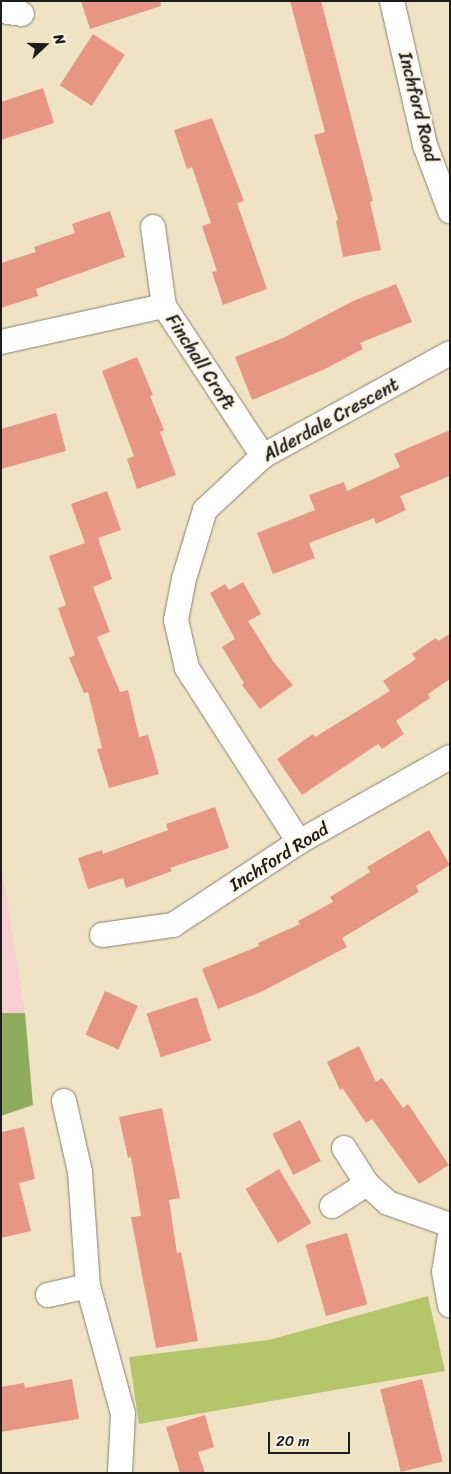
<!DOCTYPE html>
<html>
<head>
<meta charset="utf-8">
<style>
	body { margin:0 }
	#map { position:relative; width:451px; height:1474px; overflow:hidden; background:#f0e3c4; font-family:Sriracha,sans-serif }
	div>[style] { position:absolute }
	.built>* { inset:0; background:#f7cfd3 }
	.green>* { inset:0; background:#b4c669 }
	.forest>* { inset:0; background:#8fab5d }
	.building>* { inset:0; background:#e69683; transform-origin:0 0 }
	.roads { filter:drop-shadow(0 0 1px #868070) drop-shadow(0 0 1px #868070) }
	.street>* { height:24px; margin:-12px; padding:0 12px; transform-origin:12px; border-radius:12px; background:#fff }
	span { translate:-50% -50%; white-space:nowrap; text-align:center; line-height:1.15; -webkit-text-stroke:4.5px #fcf5e5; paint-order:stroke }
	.street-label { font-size:18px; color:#1c1c1c }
	.frame { position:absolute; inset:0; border:2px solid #1c1c1c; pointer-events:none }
	.north { position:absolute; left:20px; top:20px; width:50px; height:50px; -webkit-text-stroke:4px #fcf5e5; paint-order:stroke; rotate:69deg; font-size:14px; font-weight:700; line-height:20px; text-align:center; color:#1c1c1c }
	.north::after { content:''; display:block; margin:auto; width:18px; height:22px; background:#1c1c1c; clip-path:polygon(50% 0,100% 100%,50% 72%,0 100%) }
	.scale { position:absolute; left:268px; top:1432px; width:82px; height:22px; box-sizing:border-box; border:2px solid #1c1c1c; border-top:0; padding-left:6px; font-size:15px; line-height:18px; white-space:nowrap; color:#1c1c1c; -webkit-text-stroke:4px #fcf5e5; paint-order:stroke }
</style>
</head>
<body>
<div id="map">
	<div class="built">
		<div style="clip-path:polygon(1px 863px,25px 1013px,1px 1013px)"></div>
	</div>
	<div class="green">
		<div style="clip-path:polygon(428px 1296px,445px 1371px,139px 1424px,129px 1357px,269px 1340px)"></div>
	</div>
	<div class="forest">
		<div style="clip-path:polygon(1px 1013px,25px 1013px,33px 1105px,1px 1116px)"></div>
	</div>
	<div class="building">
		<div style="clip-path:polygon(81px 1px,160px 1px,161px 6px,90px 29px)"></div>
		<div style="clip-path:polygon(290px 1px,321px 1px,373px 201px,370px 202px,381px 250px,343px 257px,336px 221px,338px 220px,314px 135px,325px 132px)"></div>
		<div style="left:93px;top:34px;width:38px;height:61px;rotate:33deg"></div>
		<div style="clip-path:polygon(43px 88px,54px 123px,1px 140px,1px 102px)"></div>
		<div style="clip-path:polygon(212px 118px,244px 201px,237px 203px,267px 289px,223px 305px,212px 272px,217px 271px,202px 226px,211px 223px,192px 167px,187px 169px,174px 130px)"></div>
		<div style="clip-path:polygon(110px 211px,125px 257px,36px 289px,38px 296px,1px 308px,1px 263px,36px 252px,34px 247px,75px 233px,72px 224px)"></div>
		<div style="clip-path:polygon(396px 284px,412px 322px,360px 343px,363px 349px,325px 369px,252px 400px,235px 357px,283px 338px,353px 301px)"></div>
		<div style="clip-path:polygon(137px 357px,153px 395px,150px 396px,164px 430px,160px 432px,176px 475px,137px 489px,127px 459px,134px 456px,102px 371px)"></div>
		<div style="clip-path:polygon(56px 413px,66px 451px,1px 469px,1px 429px)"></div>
		<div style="clip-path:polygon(450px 430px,450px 476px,400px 496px,406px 510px,376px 524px,374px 518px,309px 543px,315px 558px,273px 574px,257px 533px,315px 510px,309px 495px,344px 482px,347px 491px,400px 467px,394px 454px)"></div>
		<div style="clip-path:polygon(107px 491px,121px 530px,98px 538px,112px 579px,93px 587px,110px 632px,97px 637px,120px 692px,128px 690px,139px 737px,148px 735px,159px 774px,109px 788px,97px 749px,102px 748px,88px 692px,84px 693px,69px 658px,75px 655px,58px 608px,66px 605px,49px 556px,85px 543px,71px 504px)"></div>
		<div style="clip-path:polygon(243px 582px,261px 614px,248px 621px,273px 661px,293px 685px,260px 709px,242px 685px,244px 683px,222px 647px,235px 639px,210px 593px,225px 584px,229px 590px)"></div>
		<div style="clip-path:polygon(450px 634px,450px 679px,428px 694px,430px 698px,396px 721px,404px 734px,382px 749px,378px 744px,302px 795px,277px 759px,313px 734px,315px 737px,390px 691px,383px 681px,416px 659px,412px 654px,436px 638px,438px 641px)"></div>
		<div style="clip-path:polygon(215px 807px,229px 848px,170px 868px,172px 871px,126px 888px,123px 878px,88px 889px,78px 858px,102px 850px,103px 854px,168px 830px,166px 824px)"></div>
		<div style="clip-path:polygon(429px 830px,450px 865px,416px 886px,419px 892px,342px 938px,347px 947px,261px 992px,218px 1009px,202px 969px,259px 946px,258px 943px,300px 924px,298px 921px,333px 902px,330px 897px,370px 872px,367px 867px)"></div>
		<div style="left:105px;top:991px;width:36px;height:48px;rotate:24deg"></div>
		<div style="left:197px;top:997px;width:46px;height:53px;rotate:72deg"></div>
		<div style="clip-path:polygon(359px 1046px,376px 1082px,382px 1078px,403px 1108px,408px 1104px,449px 1165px,419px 1184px,372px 1119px,366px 1123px,343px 1089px,340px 1090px,327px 1062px)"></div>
		<div style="clip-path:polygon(162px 1108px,180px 1198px,169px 1200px,177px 1253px,181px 1252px,198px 1341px,156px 1348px,131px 1217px,141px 1216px,131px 1157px,128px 1158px,119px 1117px)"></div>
		<div style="left:300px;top:1120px;width:46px;height:31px;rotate:63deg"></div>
		<div style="clip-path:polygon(24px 1127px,35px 1179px,19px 1183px,31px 1231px,1px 1238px,1px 1132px)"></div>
		<div style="left:279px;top:1169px;width:63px;height:39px;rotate:59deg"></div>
		<div style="left:347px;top:1233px;width:74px;height:43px;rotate:74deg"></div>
		<div style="clip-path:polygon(72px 1379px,79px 1419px,1px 1432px,1px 1387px,24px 1383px,25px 1388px)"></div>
		<div style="left:422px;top:1379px;width:85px;height:43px;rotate:76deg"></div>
		<div style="clip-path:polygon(205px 1415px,214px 1447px,198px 1452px,205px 1473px,180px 1473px,166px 1427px)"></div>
	</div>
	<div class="roads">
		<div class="street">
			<div style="left:392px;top:1px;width:148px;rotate:77.1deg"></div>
			<div style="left:425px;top:145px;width:71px;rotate:69.3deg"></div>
			<div style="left:1px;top:11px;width:21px;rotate:8deg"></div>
			<div style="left:153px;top:227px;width:80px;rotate:82.1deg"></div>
			<div style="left:1px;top:342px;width:167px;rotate:-12.5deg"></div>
			<div style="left:164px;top:306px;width:180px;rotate:56.6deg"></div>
			<div style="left:299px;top:842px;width:207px;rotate:-122.8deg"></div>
			<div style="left:187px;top:668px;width:49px;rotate:-102.9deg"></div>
			<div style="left:176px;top:620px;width:42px;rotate:-79deg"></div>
			<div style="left:184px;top:579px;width:72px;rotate:-73.1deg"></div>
			<div style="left:205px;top:510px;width:79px;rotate:-43deg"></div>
			<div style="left:263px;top:456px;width:213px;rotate:-28.8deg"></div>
			<div style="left:102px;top:935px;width:72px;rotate:-8deg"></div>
			<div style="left:173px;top:925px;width:151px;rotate:-33.4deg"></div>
			<div style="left:299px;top:842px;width:173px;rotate:-29.4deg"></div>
			<div style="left:64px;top:1101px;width:73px;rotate:77.3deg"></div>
			<div style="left:80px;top:1172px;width:114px;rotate:86deg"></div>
			<div style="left:88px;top:1286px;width:133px;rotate:74.7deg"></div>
			<div style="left:123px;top:1414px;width:59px;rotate:92.9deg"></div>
			<div style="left:344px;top:1148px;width:43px;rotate:57.4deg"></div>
			<div style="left:367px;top:1184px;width:28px;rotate:42deg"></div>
			<div style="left:388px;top:1203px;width:66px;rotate:19.5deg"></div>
			<div style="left:332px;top:1206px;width:41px;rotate:-32.2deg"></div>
			<div style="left:450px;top:1235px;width:37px;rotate:99deg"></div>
			<div style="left:444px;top:1272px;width:34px;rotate:80deg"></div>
			<div style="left:48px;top:1295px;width:41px;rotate:-12.7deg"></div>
		</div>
	</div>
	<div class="street-label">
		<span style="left:418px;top:107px;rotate:76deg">Inchford Road</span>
		<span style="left:200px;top:362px;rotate:57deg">Finchall Croft</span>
		<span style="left:331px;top:420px;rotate:-29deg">Alderdale Crescent</span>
		<span style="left:279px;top:857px;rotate:-32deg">Inchford Road</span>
	</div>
	<div class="frame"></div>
	<div class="north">N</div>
	<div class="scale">20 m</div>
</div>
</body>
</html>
